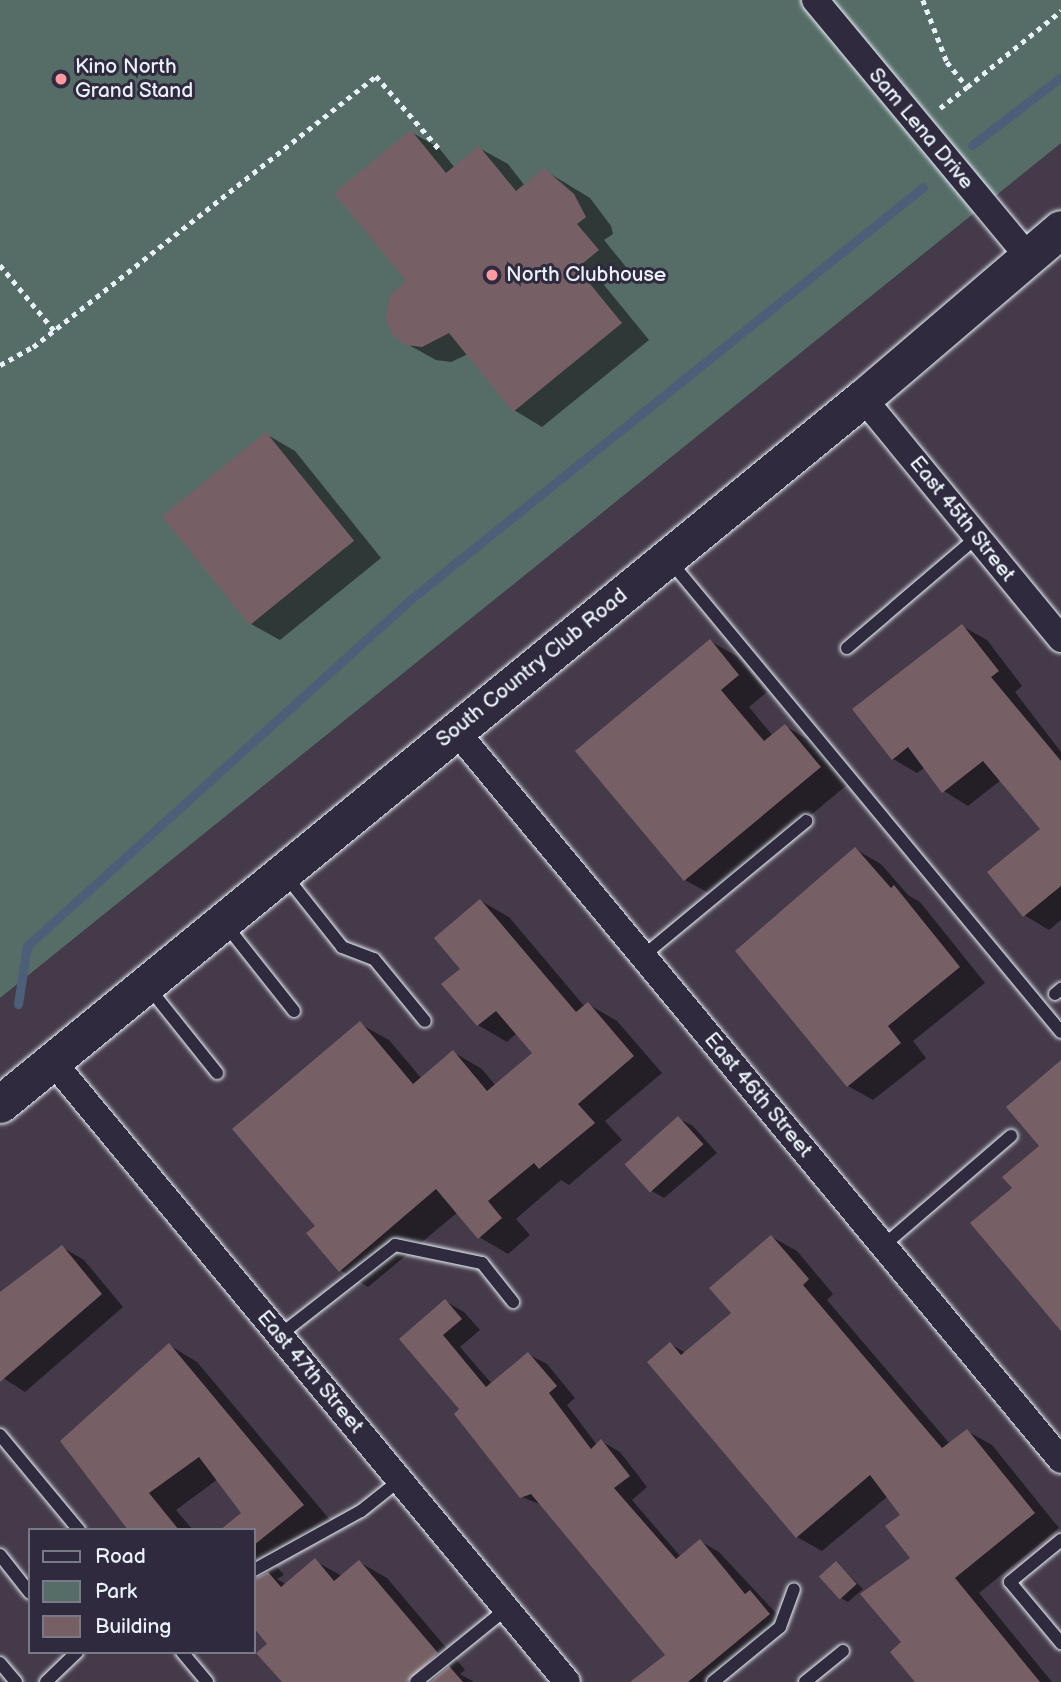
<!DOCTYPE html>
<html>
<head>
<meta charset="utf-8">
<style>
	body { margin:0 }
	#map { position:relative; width:1061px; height:1682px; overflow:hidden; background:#453a49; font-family:"Balsamiq Sans",sans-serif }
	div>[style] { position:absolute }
	.green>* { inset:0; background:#566c67 }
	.shadow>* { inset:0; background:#0007 }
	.stream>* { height:9px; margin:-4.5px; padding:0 4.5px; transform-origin:4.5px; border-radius:4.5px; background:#4d5f78 }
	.building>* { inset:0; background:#776065; transform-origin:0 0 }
	.path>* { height:4.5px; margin-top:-2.25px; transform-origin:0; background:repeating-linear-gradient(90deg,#e8f1f8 0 5px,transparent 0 10px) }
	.roads { filter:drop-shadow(0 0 2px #e8f1f8) drop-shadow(0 0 2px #e8f1f8) }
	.lane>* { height:12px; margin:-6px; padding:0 6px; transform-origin:6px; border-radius:6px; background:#2f2a3d }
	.street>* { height:26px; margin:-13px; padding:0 13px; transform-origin:13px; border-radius:13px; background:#2f2a3d }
	.secondary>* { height:37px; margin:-18.5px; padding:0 18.5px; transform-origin:18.5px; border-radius:18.5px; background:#2f2a3d }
	.dots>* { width:19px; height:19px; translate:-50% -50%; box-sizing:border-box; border:4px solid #2f2a3d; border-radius:50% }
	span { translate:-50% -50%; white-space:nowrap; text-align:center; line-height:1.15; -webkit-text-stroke:6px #2f2a3d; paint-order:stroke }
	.poi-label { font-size:21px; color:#e8f1f8 }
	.left { translate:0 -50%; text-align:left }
	.street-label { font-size:21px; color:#e8f1f8 }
	.legend { position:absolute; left:28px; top:1528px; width:228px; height:126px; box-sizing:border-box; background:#2f2a3d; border:2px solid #797a88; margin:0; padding:9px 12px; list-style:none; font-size:21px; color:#e8f1f8 }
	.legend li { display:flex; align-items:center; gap:14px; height:35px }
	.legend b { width:35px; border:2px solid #797a88 }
</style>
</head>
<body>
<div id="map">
	<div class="green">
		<div style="clip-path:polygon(0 0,1061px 0,1061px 143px,0 998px)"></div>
	</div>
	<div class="shadow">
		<div style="clip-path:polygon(411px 132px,439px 148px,455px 168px,479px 148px,508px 164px,525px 186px,544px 170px,590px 198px,611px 226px,613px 234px,604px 240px,626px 267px,604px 285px,649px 340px,542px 427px,514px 410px,468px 354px,451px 362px,436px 360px,407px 344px)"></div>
		<div style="clip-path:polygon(266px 434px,295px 451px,381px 558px,280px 640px,251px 624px)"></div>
		<div style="clip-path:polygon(962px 626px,987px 640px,1022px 686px,1015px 692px,1061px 752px,1061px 920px,1049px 930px,1024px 915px,1043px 829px,1001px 780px,968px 806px,944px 791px,924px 768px,917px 773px,893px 759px)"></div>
		<div style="clip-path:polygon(710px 641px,738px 657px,767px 692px,749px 707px,773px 736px,785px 726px,814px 743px,848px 784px,714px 896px,685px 880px)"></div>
		<div style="clip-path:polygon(855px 849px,881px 864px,908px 895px,920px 902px,985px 983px,913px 1041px,926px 1058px,873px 1100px,848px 1086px)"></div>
		<div style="clip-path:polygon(481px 901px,509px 917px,585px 1007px,588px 1004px,617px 1021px,662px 1073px,605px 1121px,622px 1140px,569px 1185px,561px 1180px,516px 1219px,530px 1235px,508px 1254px,479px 1237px,458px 1212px,368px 1287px,340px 1270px,317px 1227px,360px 1024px,389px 1040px,422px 1079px,453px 1052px,482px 1069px,496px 1086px,534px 1054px,517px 1033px,507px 1042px,478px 1025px,444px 985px,462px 969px)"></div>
		<div style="clip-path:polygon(678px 1118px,693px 1126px,717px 1153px,664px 1198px,650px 1190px,626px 1163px)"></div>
		<div style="clip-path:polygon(772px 1237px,797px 1251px,833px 1294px,827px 1300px,950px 1444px,967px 1431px,992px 1445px,1059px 1528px,979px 1593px,1052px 1682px,916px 1682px,904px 1643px,913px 1558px,902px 1515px,888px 1496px,822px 1551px,797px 1537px,670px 1344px,686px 1353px,733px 1313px)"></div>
		<div style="clip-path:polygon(62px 1247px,84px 1260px,123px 1307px,25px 1392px,0 1376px,0 1294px)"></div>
		<div style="clip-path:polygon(445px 1301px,464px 1312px,480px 1330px,460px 1347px,492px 1384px,528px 1354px,547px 1364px,575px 1398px,567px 1405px,597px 1445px,601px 1441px,620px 1452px,647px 1487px,632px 1500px,681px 1557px,700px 1541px,719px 1552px,788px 1626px,719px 1682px,660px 1682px,668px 1656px,544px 1506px,522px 1497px,462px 1409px,401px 1339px)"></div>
		<div style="clip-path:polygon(169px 1345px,197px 1362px,331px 1521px,276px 1566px,284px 1575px,277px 1579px,287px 1585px,315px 1561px,342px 1576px,359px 1562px,387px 1578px,465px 1670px,460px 1674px,474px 1682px,284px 1682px,270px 1644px,254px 1625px,254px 1530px,218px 1479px,176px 1510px,193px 1530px,131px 1530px)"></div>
		<div style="clip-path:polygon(837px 1563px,863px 1589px,848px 1602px,841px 1598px)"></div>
	</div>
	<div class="stream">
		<div style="left:972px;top:145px;width:112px;rotate:-37.4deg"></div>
		<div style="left:18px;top:1004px;width:59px;rotate:-81.2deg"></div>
		<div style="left:27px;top:946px;width:518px;rotate:-42.1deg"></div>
		<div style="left:411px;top:599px;width:657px;rotate:-38.82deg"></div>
	</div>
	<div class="building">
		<div style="clip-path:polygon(411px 130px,446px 173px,479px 146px,516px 191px,544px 168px,574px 194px,586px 217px,577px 224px,599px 250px,577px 268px,622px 323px,513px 412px,449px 333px,422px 347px,406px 345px,393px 336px,386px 321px,387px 309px,390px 295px,406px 281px,334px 193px)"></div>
		<div style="left:266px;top:432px;width:140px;height:134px;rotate:51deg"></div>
		<div style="clip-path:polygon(962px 624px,999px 671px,991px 677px,1061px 761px,1061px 886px,1023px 917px,987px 872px,1040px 829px,983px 761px,942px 793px,908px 747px,892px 760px,852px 709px)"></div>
		<div style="clip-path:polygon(710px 639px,739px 675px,721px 690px,764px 741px,785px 724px,821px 767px,684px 881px,575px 751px)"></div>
		<div style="clip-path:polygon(855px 847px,891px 888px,894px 885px,960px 967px,888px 1026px,901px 1043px,847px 1087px,735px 951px)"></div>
		<div style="clip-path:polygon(480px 899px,576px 1012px,588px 1002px,634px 1056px,578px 1104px,595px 1123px,539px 1169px,534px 1163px,488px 1201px,502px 1218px,478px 1239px,436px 1189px,339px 1272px,306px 1233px,315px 1226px,232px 1129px,360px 1021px,413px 1084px,453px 1050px,487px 1091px,532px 1053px,496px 1011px,477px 1026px,441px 984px,460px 969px,434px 938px)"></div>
		<div style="clip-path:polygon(1061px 1060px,1061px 1331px,970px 1223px,1012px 1188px,1002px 1177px,1039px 1146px,1006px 1107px)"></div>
		<div style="left:678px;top:1116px;width:38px;height:72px;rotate:48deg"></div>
		<div style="clip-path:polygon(771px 1235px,809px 1279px,803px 1285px,942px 1448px,967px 1429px,1035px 1513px,955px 1578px,1040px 1682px,915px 1682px,890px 1652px,901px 1642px,860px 1594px,910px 1558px,885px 1526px,900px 1515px,870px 1475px,796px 1538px,647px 1362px,670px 1342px,681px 1355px,731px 1313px,709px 1288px)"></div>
		<div style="clip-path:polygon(62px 1245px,102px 1294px,0 1382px,0 1292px)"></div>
		<div style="clip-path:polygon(445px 1299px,462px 1319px,443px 1335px,486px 1387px,528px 1352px,557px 1386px,549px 1393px,591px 1449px,601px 1439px,630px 1476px,614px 1488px,676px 1559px,700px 1539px,745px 1594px,750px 1590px,770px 1614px,688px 1682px,630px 1682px,665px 1655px,531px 1494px,520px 1498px,454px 1414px,459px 1409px,399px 1339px)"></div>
		<div style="clip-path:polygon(169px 1343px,304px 1505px,254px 1545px,254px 1530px,220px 1530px,241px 1513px,199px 1457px,149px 1493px,179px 1530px,128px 1530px,60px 1441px)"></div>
		<div style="clip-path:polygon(315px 1558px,334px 1581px,359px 1560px,438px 1653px,407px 1682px,282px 1682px,256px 1653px,267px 1644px,254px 1628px,254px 1579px,268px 1572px,281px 1587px)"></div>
		<div style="left:836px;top:1561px;width:31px;height:23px;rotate:48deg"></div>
		<div style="clip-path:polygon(449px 1666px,463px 1682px,430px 1682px)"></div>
	</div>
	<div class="path">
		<div style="left:923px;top:0;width:66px;rotate:68.8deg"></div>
		<div style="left:947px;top:62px;width:32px;rotate:51deg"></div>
		<div style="left:967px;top:87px;width:121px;rotate:-39deg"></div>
		<div style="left:940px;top:108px;width:34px;rotate:-38deg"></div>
		<div style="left:0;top:265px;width:85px;rotate:50.3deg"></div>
		<div style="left:0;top:365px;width:38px;rotate:-29deg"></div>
		<div style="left:33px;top:347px;width:437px;rotate:-38.3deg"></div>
		<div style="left:376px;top:76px;width:99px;rotate:49.1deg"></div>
	</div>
	<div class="roads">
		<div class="lane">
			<div style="left:670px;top:561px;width:612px;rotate:50.3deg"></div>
			<div style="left:847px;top:648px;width:171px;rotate:-40.5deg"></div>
			<div style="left:285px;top:875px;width:92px;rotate:51.6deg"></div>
			<div style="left:342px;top:947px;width:34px;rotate:21deg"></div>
			<div style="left:374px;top:959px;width:80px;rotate:50.6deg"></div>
			<div style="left:225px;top:924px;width:111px;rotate:51.6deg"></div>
			<div style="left:643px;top:956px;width:212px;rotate:-39.6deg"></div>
			<div style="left:149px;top:988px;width:109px;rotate:51.3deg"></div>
			<div style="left:1055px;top:994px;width:8px;rotate:-40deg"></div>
			<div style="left:883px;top:1246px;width:169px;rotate:-40.7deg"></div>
			<div style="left:280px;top:1335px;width:146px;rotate:-38deg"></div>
			<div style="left:395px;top:1245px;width:89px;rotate:11.7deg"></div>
			<div style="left:482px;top:1263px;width:50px;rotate:51.5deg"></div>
			<div style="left:0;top:1435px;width:124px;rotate:50.3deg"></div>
			<div style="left:1061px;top:1540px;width:66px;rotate:140.5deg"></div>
			<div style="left:1010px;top:1582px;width:80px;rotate:50.1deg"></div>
			<div style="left:0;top:1555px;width:48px;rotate:51.7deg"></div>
			<div style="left:254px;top:1570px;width:122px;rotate:-28.9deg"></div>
			<div style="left:361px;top:1511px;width:50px;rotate:-38.5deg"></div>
			<div style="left:182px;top:1652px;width:39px;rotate:50deg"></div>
			<div style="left:0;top:1663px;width:25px;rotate:50deg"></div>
			<div style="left:46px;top:1682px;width:43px;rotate:-44.1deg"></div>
			<div style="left:416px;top:1682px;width:116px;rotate:-39deg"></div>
			<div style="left:713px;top:1682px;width:87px;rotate:-39.4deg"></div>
			<div style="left:780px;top:1627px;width:40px;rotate:-69.8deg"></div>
			<div style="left:805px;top:1682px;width:49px;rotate:-39.2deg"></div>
		</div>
		<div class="street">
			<div style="left:815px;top:0;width:334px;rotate:50.3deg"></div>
			<div style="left:863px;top:398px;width:312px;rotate:50.6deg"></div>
			<div style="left:456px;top:731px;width:947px;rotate:50.31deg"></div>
			<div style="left:53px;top:1062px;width:805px;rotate:50.34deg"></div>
		</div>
		<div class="secondary">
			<div style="left:0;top:1104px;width:1115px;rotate:-39.29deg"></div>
			<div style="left:863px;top:398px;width:260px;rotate:-40.5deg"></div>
		</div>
	</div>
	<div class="dots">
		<div style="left:61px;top:79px;background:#ff9aa2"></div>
		<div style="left:492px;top:275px;background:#ff9aa2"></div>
	</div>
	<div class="poi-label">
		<span class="left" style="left:75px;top:79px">Kino North<br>Grand Stand</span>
		<span class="left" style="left:506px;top:275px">North Clubhouse</span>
	</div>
	<div class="street-label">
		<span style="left:921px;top:129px;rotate:50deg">Sam Lena Drive</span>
		<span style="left:962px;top:519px;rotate:51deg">East 45th Street</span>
		<span style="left:532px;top:668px;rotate:-39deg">South Country Club Road</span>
		<span style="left:758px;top:1095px;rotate:50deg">East 46th Street</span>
		<span style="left:310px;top:1372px;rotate:50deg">East 47th Street</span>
	</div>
	<ul class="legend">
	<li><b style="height:9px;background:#2f2a3d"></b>Road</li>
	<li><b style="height:19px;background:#566c67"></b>Park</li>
	<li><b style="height:19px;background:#776065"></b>Building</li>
	</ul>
</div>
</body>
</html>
